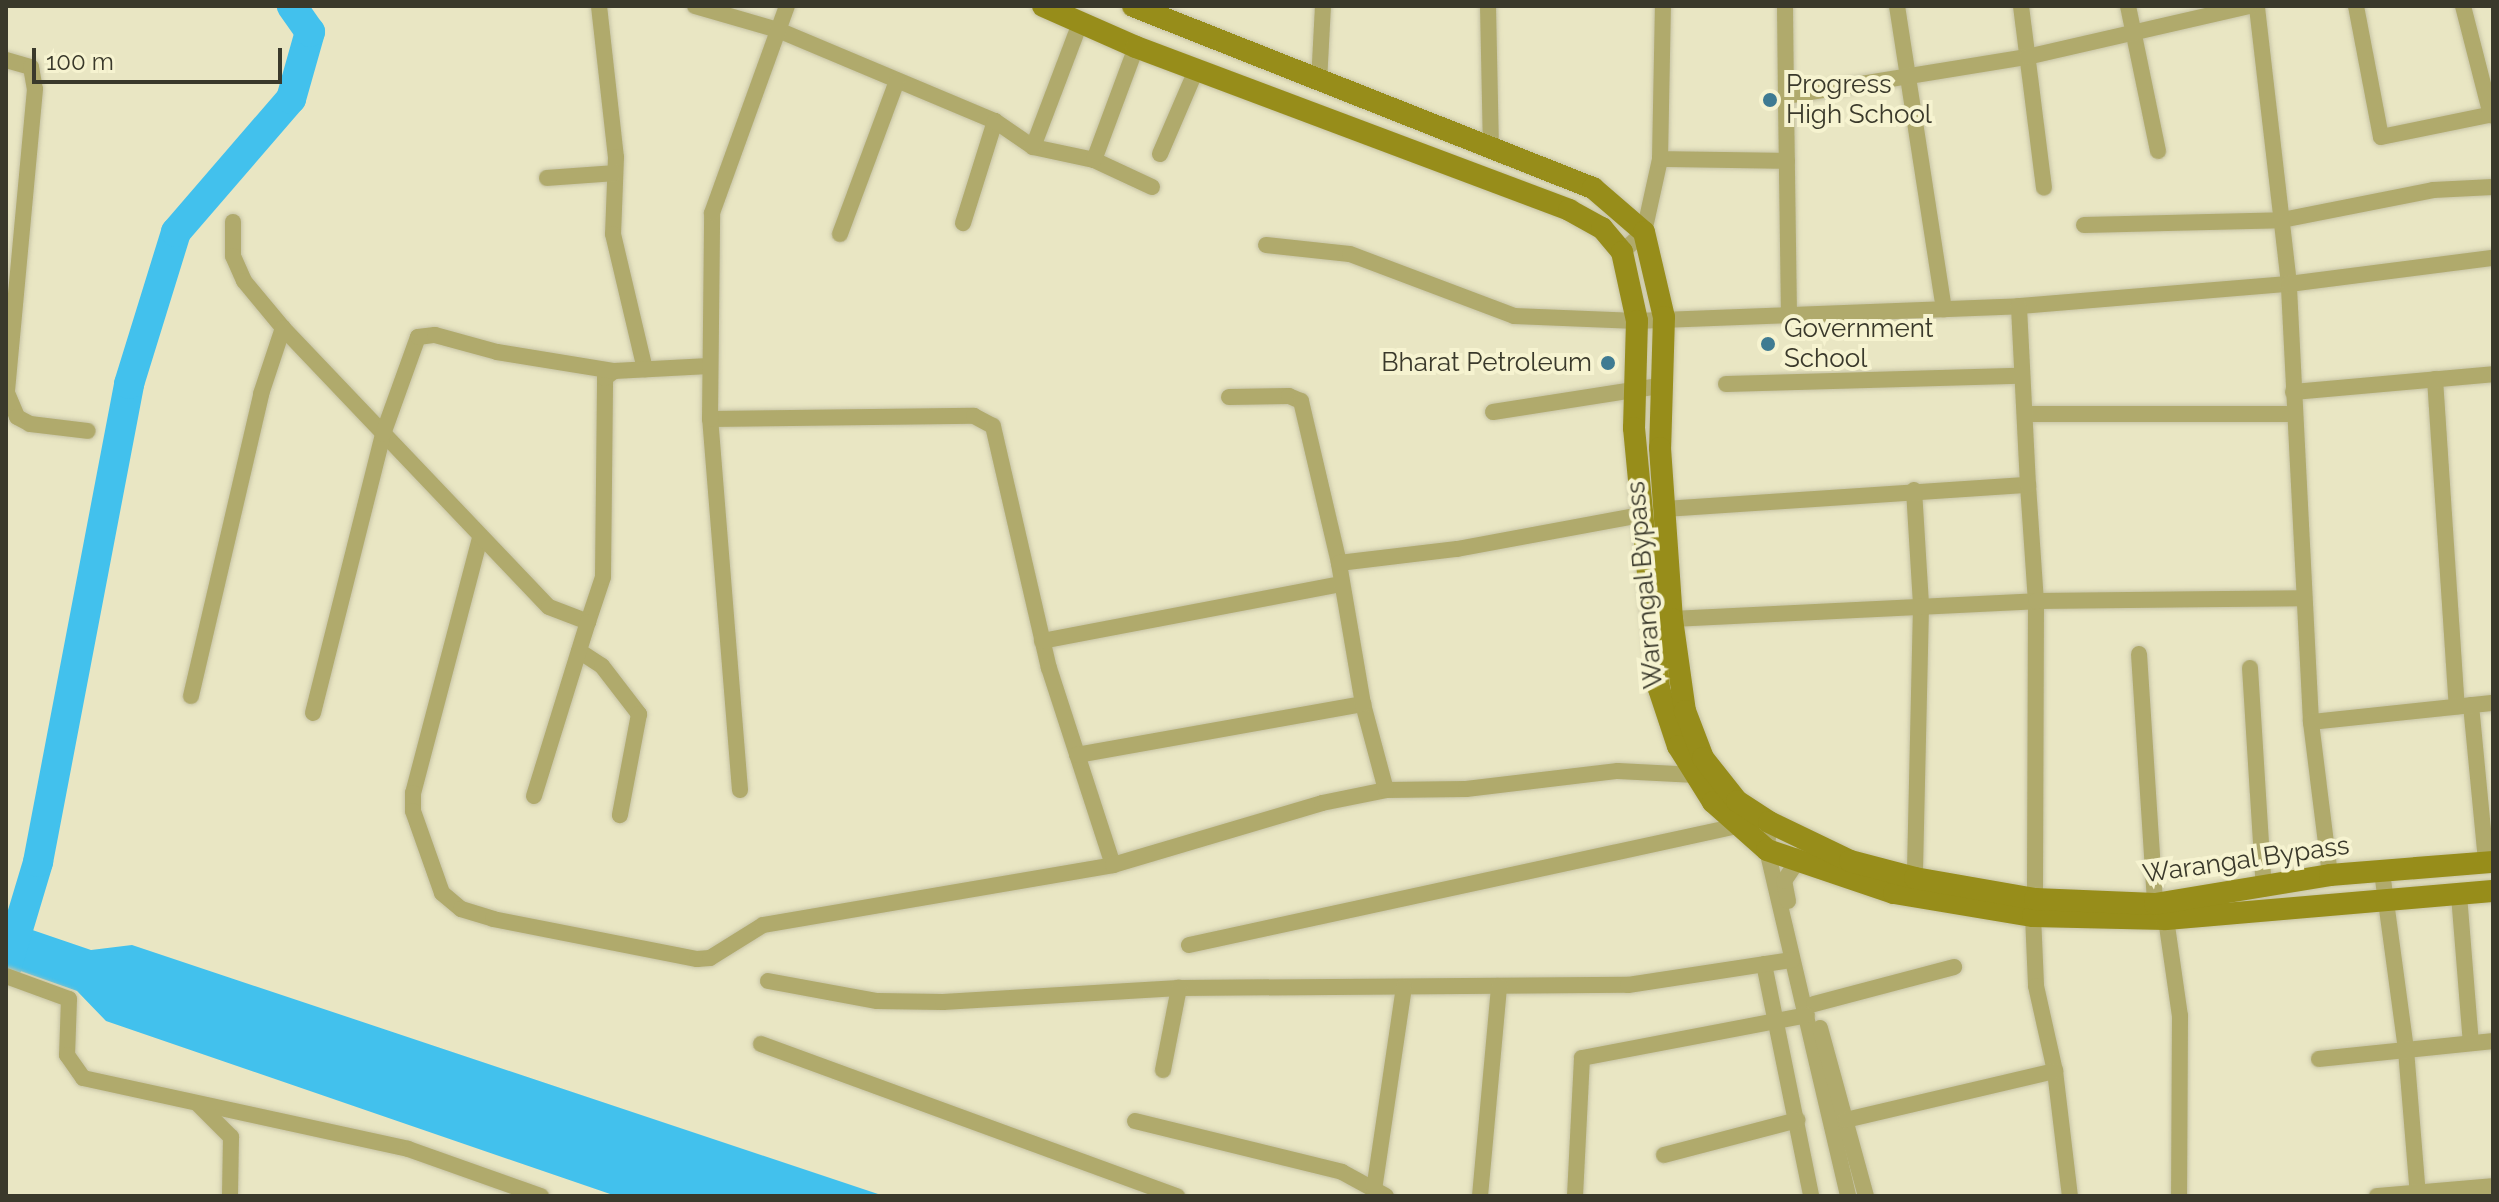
<!DOCTYPE html>
<html>
<head>
<meta charset="utf-8">
<style>
	body { margin:0 }
	#map { position:relative; width:2499px; height:1202px; overflow:hidden; background:#e9e6c3; font-family:Raleway,sans-serif }
	div>[style] { position:absolute }
	.water>* { inset:0; background:#42c1ed }
	.river>* { height:30px; margin:-15px; padding:0 15px; transform-origin:15px; border-radius:15px; background:#42c1ed }
	.roads { filter:drop-shadow(0 0 2px #c6c3a5) drop-shadow(0 0 2px #c6c3a5) }
	.minor>* { height:16px; margin:-8px; padding:0 8px; transform-origin:8px; border-radius:8px; background:#b0aa6c }
	.secondary>* { height:22px; margin:-11px; padding:0 11px; transform-origin:11px; border-radius:11px; background:#978d1a }
	.dots>* { width:22px; height:22px; translate:-50% -50%; box-sizing:border-box; border:4px solid #f6f3d0; border-radius:50% }
	span { translate:-50% -50%; white-space:nowrap; text-align:center; line-height:1.15; -webkit-text-stroke:8px #f6f3d0; paint-order:stroke }
	.poi-label { font-size:26px; color:#3a392b }
	.left { translate:0 -50%; text-align:left }
	.right { translate:-100% -50%; text-align:right }
	.street-label { font-size:26px; color:#3a392b }
	.frame { position:absolute; inset:0; border:8px solid #3a392b; pointer-events:none }
	.scale { position:absolute; left:32px; top:48px; width:250px; height:36px; box-sizing:border-box; border:4px solid #3a392b; border-top:0; padding-left:10px; font-size:24px; line-height:28px; white-space:nowrap; color:#3a392b; -webkit-text-stroke:6px #f6f3d0; paint-order:stroke }
</style>
</head>
<body>
<div id="map">
	<div class="water">
		<div style="clip-path:polygon(6px 921px,91px 950px,132px 945px,884px 1196px,616px 1196px,106px 1021px,77px 991px,6px 966px)"></div>
	</div>
	<div class="river">
		<div style="left:6px;top:969px;width:112px;rotate:-73.3deg"></div>
		<div style="left:38px;top:862px;width:487px;rotate:-79.2deg"></div>
		<div style="left:129px;top:384px;width:159px;rotate:-72.8deg"></div>
		<div style="left:176px;top:232px;width:176px;rotate:-49.2deg"></div>
		<div style="left:291px;top:99px;width:70px;rotate:-74.2deg"></div>
		<div style="left:310px;top:32px;width:32px;rotate:-125deg"></div>
	</div>
	<div class="roads">
		<div class="minor">
			<div style="left:599px;top:6px;width:152px;rotate:83.6deg"></div>
			<div style="left:616px;top:157px;width:77px;rotate:92.2deg"></div>
			<div style="left:613px;top:234px;width:139px;rotate:76.7deg"></div>
			<div style="left:695px;top:6px;width:86px;rotate:16.1deg"></div>
			<div style="left:778px;top:30px;width:235px;rotate:22.8deg"></div>
			<div style="left:995px;top:121px;width:107px;rotate:107.4deg"></div>
			<div style="left:1488px;top:6px;width:141px;rotate:88.8deg"></div>
			<div style="left:1785px;top:6px;width:90px;rotate:89.4deg"></div>
			<div style="left:1897px;top:6px;width:307px;rotate:81.2deg"></div>
			<div style="left:2021px;top:6px;width:183px;rotate:82.8deg"></div>
			<div style="left:2128px;top:6px;width:148px;rotate:78.3deg"></div>
			<div style="left:2356px;top:6px;width:133px;rotate:79.2deg"></div>
			<div style="left:2381px;top:137px;width:114px;rotate:-11.6deg"></div>
			<div style="left:2463px;top:6px;width:113px;rotate:75.6deg"></div>
			<div style="left:6px;top:60px;width:26px;rotate:16deg"></div>
			<div style="left:31px;top:67px;width:22px;rotate:80deg"></div>
			<div style="left:35px;top:89px;width:305px;rotate:95.3deg"></div>
			<div style="left:7px;top:393px;width:26px;rotate:67deg"></div>
			<div style="left:17px;top:417px;width:15px;rotate:28deg"></div>
			<div style="left:30px;top:424px;width:58px;rotate:6.9deg"></div>
			<div style="left:1319px;top:82px;width:76px;rotate:-87deg"></div>
			<div style="left:995px;top:121px;width:46px;rotate:34.4deg"></div>
			<div style="left:1033px;top:147px;width:62px;rotate:12deg"></div>
			<div style="left:1094px;top:160px;width:64px;rotate:25deg"></div>
			<div style="left:1033px;top:147px;width:133px;rotate:-69.2deg"></div>
			<div style="left:1160px;top:154px;width:94px;rotate:-66.7deg"></div>
			<div style="left:1660px;top:159px;width:127px;rotate:0.9deg"></div>
			<div style="left:1094px;top:160px;width:121px;rotate:-69.6deg"></div>
			<div style="left:547px;top:178px;width:68px;rotate:-4.2deg"></div>
			<div style="left:233px;top:222px;width:34px;rotate:90deg"></div>
			<div style="left:233px;top:256px;width:27px;rotate:66deg"></div>
			<div style="left:244px;top:281px;width:61px;rotate:50.3deg"></div>
			<div style="left:2084px;top:225px;width:198px;rotate:-1.4deg"></div>
			<div style="left:2282px;top:220px;width:154px;rotate:-11.2deg"></div>
			<div style="left:2433px;top:190px;width:60px;rotate:-2.9deg"></div>
			<div style="left:840px;top:234px;width:163px;rotate:-69.6deg"></div>
			<div style="left:1266px;top:245px;width:84px;rotate:6.1deg"></div>
			<div style="left:1350px;top:254px;width:175px;rotate:20.7deg"></div>
			<div style="left:1514px;top:316px;width:123px;rotate:2.3deg"></div>
			<div style="left:1637px;top:321px;width:382px;rotate:-2.2deg"></div>
			<div style="left:2019px;top:306px;width:271px;rotate:-4.7deg"></div>
			<div style="left:2289px;top:284px;width:280px;rotate:-96.6deg"></div>
			<div style="left:1622px;top:252px;width:30px;rotate:-42deg"></div>
			<div style="left:1644px;top:232px;width:75px;rotate:-77.6deg"></div>
			<div style="left:1660px;top:159px;width:153px;rotate:-88.9deg"></div>
			<div style="left:1789px;top:316px;width:220px;rotate:-90.8deg"></div>
			<div style="left:1786px;top:96px;width:244px;rotate:-9.2deg"></div>
			<div style="left:2027px;top:57px;width:228px;rotate:-12.9deg"></div>
			<div style="left:2435px;top:379px;width:328px;rotate:86.2deg"></div>
			<div style="left:1726px;top:384px;width:294px;rotate:-1.6deg"></div>
			<div style="left:2293px;top:392px;width:201px;rotate:-5.1deg"></div>
			<div style="left:1229px;top:397px;width:60px;rotate:-1deg"></div>
			<div style="left:1289px;top:396px;width:13px;rotate:23deg"></div>
			<div style="left:1301px;top:401px;width:166px;rotate:76.8deg"></div>
			<div style="left:1493px;top:412px;width:168px;rotate:-8.9deg"></div>
			<div style="left:2025px;top:414px;width:269px"></div>
			<div style="left:710px;top:419px;width:264px;rotate:-0.7deg"></div>
			<div style="left:974px;top:416px;width:21px;rotate:28deg"></div>
			<div style="left:993px;top:426px;width:248px;rotate:77deg"></div>
			<div style="left:1049px;top:668px;width:207px;rotate:72deg"></div>
			<div style="left:2028px;top:485px;width:116px;rotate:86.1deg"></div>
			<div style="left:2036px;top:601px;width:298px;rotate:90.2deg"></div>
			<div style="left:1914px;top:490px;width:116px;rotate:86.5deg"></div>
			<div style="left:1921px;top:606px;width:272px;rotate:91.3deg"></div>
			<div style="left:1665px;top:509px;width:364px;rotate:-3.8deg"></div>
			<div style="left:2028px;top:485px;width:179px;rotate:-92.9deg"></div>
			<div style="left:480px;top:538px;width:264px;rotate:104.7deg"></div>
			<div style="left:413px;top:793px;width:18px;rotate:90deg"></div>
			<div style="left:413px;top:811px;width:87px;rotate:70.5deg"></div>
			<div style="left:442px;top:893px;width:25px;rotate:40deg"></div>
			<div style="left:461px;top:909px;width:34px;rotate:17deg"></div>
			<div style="left:493px;top:919px;width:208px;rotate:11.1deg"></div>
			<div style="left:697px;top:959px;width:13px;rotate:-4deg"></div>
			<div style="left:710px;top:958px;width:62px;rotate:-31.9deg"></div>
			<div style="left:763px;top:925px;width:355px;rotate:-9.7deg"></div>
			<div style="left:1113px;top:865px;width:218px;rotate:-16.5deg"></div>
			<div style="left:1322px;top:803px;width:65px;rotate:-11.5deg"></div>
			<div style="left:1386px;top:790px;width:80px;rotate:-0.7deg"></div>
			<div style="left:1466px;top:789px;width:153px;rotate:-6.8deg"></div>
			<div style="left:1618px;top:771px;width:78px;rotate:2.9deg"></div>
			<div style="left:1672px;top:619px;width:364px;rotate:-2.8deg"></div>
			<div style="left:2036px;top:601px;width:268px;rotate:-0.6deg"></div>
			<div style="left:1042px;top:641px;width:305px;rotate:-10.8deg"></div>
			<div style="left:579px;top:651px;width:27px;rotate:33deg"></div>
			<div style="left:602px;top:666px;width:61px;rotate:52.4deg"></div>
			<div style="left:639px;top:714px;width:103px;rotate:100.7deg"></div>
			<div style="left:2139px;top:654px;width:251px;rotate:86.3deg"></div>
			<div style="left:2250px;top:668px;width:221px;rotate:86.4deg"></div>
			<div style="left:191px;top:696px;width:310px;rotate:-76.9deg"></div>
			<div style="left:261px;top:394px;width:70px;rotate:-71.6deg"></div>
			<div style="left:283px;top:328px;width:385px;rotate:46.4deg"></div>
			<div style="left:549px;top:607px;width:42px;rotate:21deg"></div>
			<div style="left:588px;top:622px;width:47px;rotate:-71.6deg"></div>
			<div style="left:603px;top:577px;width:199px;rotate:-89.4deg"></div>
			<div style="left:605px;top:378px;width:11px;rotate:-38deg"></div>
			<div style="left:614px;top:371px;width:95px;rotate:-3deg"></div>
			<div style="left:2471px;top:705px;width:158px;rotate:84.5deg"></div>
			<div style="left:313px;top:713px;width:288px;rotate:-75.9deg"></div>
			<div style="left:383px;top:434px;width:103px;rotate:-70.2deg"></div>
			<div style="left:418px;top:337px;width:17px;rotate:-7deg"></div>
			<div style="left:435px;top:335px;width:64px;rotate:15.3deg"></div>
			<div style="left:497px;top:352px;width:119px;rotate:9.2deg"></div>
			<div style="left:2311px;top:722px;width:439px;rotate:-92.9deg"></div>
			<div style="left:2289px;top:284px;width:206px;rotate:-7.3deg"></div>
			<div style="left:1077px;top:755px;width:291px;rotate:-10.1deg"></div>
			<div style="left:740px;top:790px;width:372px;rotate:-94.6deg"></div>
			<div style="left:710px;top:419px;width:206px;rotate:-89.4deg"></div>
			<div style="left:712px;top:213px;width:220px;rotate:-70.1deg"></div>
			<div style="left:1386px;top:790px;width:89px;rotate:-105deg"></div>
			<div style="left:1363px;top:704px;width:143px;rotate:-99.7deg"></div>
			<div style="left:1339px;top:563px;width:119px;rotate:-6.8deg"></div>
			<div style="left:1457px;top:549px;width:186px;rotate:-10.5deg"></div>
			<div style="left:534px;top:796px;width:182px;rotate:-72.8deg"></div>
			<div style="left:1769px;top:822px;width:28px;rotate:94deg"></div>
			<div style="left:1767px;top:850px;width:355px;rotate:76.8deg"></div>
			<div style="left:2382px;top:872px;width:180px;rotate:82.3deg"></div>
			<div style="left:2406px;top:1050px;width:146px;rotate:85.3deg"></div>
			<div style="left:2330px;top:875px;width:154px;rotate:-97.1deg"></div>
			<div style="left:2311px;top:722px;width:183px;rotate:-6deg"></div>
			<div style="left:2459px;top:895px;width:148px;rotate:85.4deg"></div>
			<div style="left:1788px;top:901px;width:20px;rotate:-101deg"></div>
			<div style="left:1784px;top:881px;width:36px;rotate:-56deg"></div>
			<div style="left:2033px;top:916px;width:70px;rotate:87.5deg"></div>
			<div style="left:2036px;top:986px;width:87px;rotate:77.4deg"></div>
			<div style="left:2055px;top:1071px;width:126px;rotate:83.2deg"></div>
			<div style="left:2166px;top:919px;width:98px;rotate:81.8deg"></div>
			<div style="left:2180px;top:1016px;width:180px;rotate:90.3deg"></div>
			<div style="left:1189px;top:945px;width:561px;rotate:-12.25deg"></div>
			<div style="left:1764px;top:964px;width:237px;rotate:78.5deg"></div>
			<div style="left:6px;top:976px;width:67px;rotate:20.1deg"></div>
			<div style="left:69px;top:999px;width:56px;rotate:92deg"></div>
			<div style="left:67px;top:1055px;width:28px;rotate:55deg"></div>
			<div style="left:83px;top:1078px;width:333px;rotate:12.3deg"></div>
			<div style="left:408px;top:1149px;width:141px;rotate:19.5deg"></div>
			<div style="left:768px;top:981px;width:111px;rotate:10.4deg"></div>
			<div style="left:877px;top:1001px;width:66px;rotate:0.9deg"></div>
			<div style="left:943px;top:1002px;width:236px;rotate:-3.4deg"></div>
			<div style="left:1179px;top:988px;width:449px;rotate:-0.4deg"></div>
			<div style="left:1628px;top:985px;width:166px;rotate:-8.7deg"></div>
			<div style="left:1814px;top:1004px;width:145px;rotate:-14.8deg"></div>
			<div style="left:1820px;top:1028px;width:174px;rotate:74.7deg"></div>
			<div style="left:761px;top:1044px;width:443px;rotate:20.1deg"></div>
			<div style="left:2319px;top:1059px;width:175px;rotate:-5.9deg"></div>
			<div style="left:1163px;top:1070px;width:84px;rotate:-79deg"></div>
			<div style="left:198px;top:1104px;width:47px;rotate:45deg"></div>
			<div style="left:231px;top:1137px;width:59px;rotate:91deg"></div>
			<div style="left:1846px;top:1120px;width:215px;rotate:-13.2deg"></div>
			<div style="left:1135px;top:1121px;width:213px;rotate:13.8deg"></div>
			<div style="left:1342px;top:1172px;width:50px;rotate:28.6deg"></div>
			<div style="left:1664px;top:1155px;width:138px;rotate:-14.7deg"></div>
			<div style="left:1374px;top:1190px;width:205px;rotate:-81.6deg"></div>
			<div style="left:1480px;top:1196px;width:211px;rotate:-84.8deg"></div>
			<div style="left:1575px;top:1196px;width:138px;rotate:-87.1deg"></div>
			<div style="left:1582px;top:1058px;width:229px;rotate:-10.8deg"></div>
			<div style="left:2377px;top:1196px;width:116px;rotate:-4.9deg"></div>
		</div>
		<div class="secondary">
			<div style="left:1043px;top:6px;width:102px;rotate:23.8deg"></div>
			<div style="left:1136px;top:47px;width:463px;rotate:20.6deg"></div>
			<div style="left:1569px;top:210px;width:38px;rotate:29deg"></div>
			<div style="left:1602px;top:228px;width:31px;rotate:50deg"></div>
			<div style="left:1622px;top:252px;width:71px;rotate:77.7deg"></div>
			<div style="left:1637px;top:321px;width:107px;rotate:91.6deg"></div>
			<div style="left:1634px;top:428px;width:262px;rotate:84.5deg"></div>
			<div style="left:1659px;top:689px;width:60px;rotate:71.6deg"></div>
			<div style="left:1678px;top:746px;width:66px;rotate:58deg"></div>
			<div style="left:1713px;top:802px;width:72px;rotate:41.6deg"></div>
			<div style="left:1767px;top:850px;width:134px;rotate:18.7deg"></div>
			<div style="left:1894px;top:893px;width:141px;rotate:9.4deg"></div>
			<div style="left:2033px;top:916px;width:133px;rotate:1.3deg"></div>
			<div style="left:2166px;top:919px;width:328px;rotate:-4.9deg"></div>
			<div style="left:1133px;top:6px;width:495px;rotate:21.6deg"></div>
			<div style="left:1593px;top:188px;width:67px;rotate:40.8deg"></div>
			<div style="left:1644px;top:232px;width:87px;rotate:76.8deg"></div>
			<div style="left:1664px;top:317px;width:131px;rotate:91.7deg"></div>
			<div style="left:1660px;top:448px;width:171px;rotate:86deg"></div>
			<div style="left:1672px;top:619px;width:93px;rotate:82deg"></div>
			<div style="left:1685px;top:711px;width:50px;rotate:69deg"></div>
			<div style="left:1703px;top:758px;width:55px;rotate:51.7deg"></div>
			<div style="left:1737px;top:801px;width:38px;rotate:33deg"></div>
			<div style="left:1769px;top:822px;width:90px;rotate:25.7deg"></div>
			<div style="left:1850px;top:861px;width:67px;rotate:14.7deg"></div>
			<div style="left:1915px;top:878px;width:122px;rotate:9.9deg"></div>
			<div style="left:2035px;top:899px;width:120px;rotate:2.4deg"></div>
			<div style="left:2155px;top:904px;width:177px;rotate:-9.4deg"></div>
			<div style="left:2330px;top:875px;width:164px;rotate:-4.6deg"></div>
		</div>
	</div>
	<div class="dots">
		<div style="left:1770px;top:100px;background:#3f7b92"></div>
		<div style="left:1768px;top:344px;background:#3f7b92"></div>
		<div style="left:1608px;top:363px;background:#3f7b92"></div>
	</div>
	<div class="poi-label">
		<span class="left" style="left:1786px;top:100px">Progress<br>High School</span>
		<span class="left" style="left:1784px;top:344px">Government<br>School</span>
		<span class="right" style="left:1592px;top:363px">Bharat Petroleum</span>
	</div>
	<div class="street-label">
		<span style="left:1645px;top:585px;rotate:-95deg">Warangal Bypass</span>
		<span style="left:2246px;top:860px;rotate:-8deg">Warangal Bypass</span>
	</div>
	<div class="frame"></div>
	<div class="scale">100 m</div>
</div>
</body>
</html>
